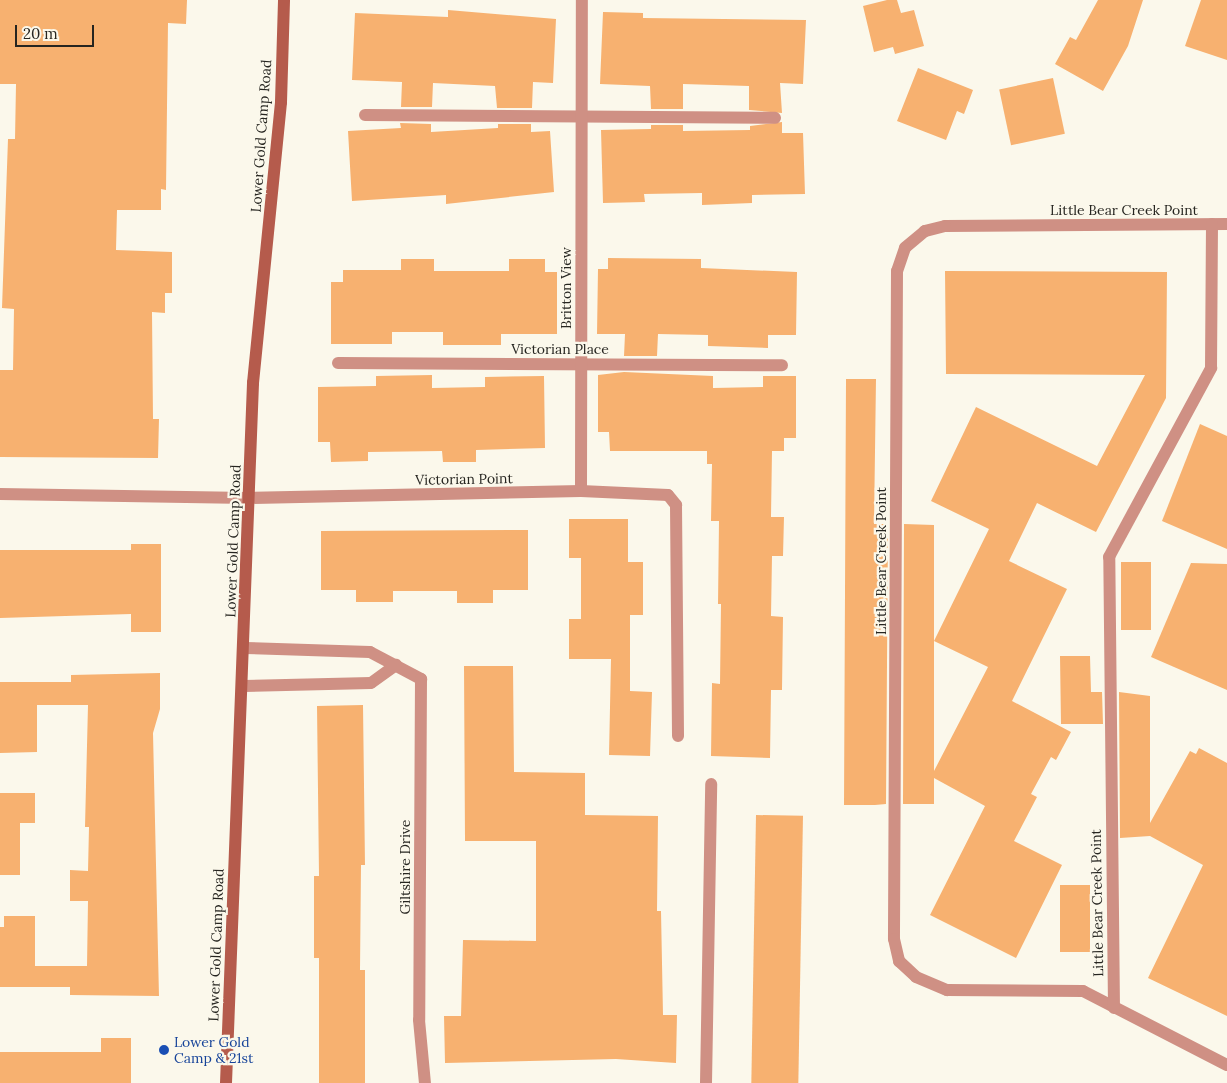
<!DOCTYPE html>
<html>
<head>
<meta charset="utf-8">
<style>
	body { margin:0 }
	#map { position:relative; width:1227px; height:1083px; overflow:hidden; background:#fbf8eb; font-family:Lora,serif }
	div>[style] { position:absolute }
	.building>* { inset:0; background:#f7b170; transform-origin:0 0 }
	.street>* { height:12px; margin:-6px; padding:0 6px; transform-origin:6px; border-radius:6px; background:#cf9084 }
	.secondary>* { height:12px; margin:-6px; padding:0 6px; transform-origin:6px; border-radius:6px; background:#b55b4c }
	.dots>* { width:14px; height:14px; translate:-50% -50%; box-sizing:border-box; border:2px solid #fbf8eb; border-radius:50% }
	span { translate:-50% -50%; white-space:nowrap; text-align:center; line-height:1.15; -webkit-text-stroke:4.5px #fbf8eb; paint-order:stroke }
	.street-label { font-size:14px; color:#262520 }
	.transit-label { font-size:14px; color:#164399 }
	.left { translate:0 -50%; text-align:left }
	.scale { position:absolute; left:15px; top:25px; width:79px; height:22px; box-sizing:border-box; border:2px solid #262520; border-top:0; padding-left:6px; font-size:15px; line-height:18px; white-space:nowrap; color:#262520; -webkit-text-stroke:4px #fbf8eb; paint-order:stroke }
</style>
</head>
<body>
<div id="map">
	<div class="building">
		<div style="clip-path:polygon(0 0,187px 0,186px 24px,168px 23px,166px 190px,161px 189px,161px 210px,117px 210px,116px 250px,172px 252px,172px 293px,165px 293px,165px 313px,152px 312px,153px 419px,159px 419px,158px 458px,0 457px,0 370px,13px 370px,14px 309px,2px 308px,8px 139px,15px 139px,16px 84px,0 84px)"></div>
		<div style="clip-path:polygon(887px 0,897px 0,901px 13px,914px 10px,924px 46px,895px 54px,893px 47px,874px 52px,863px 6px)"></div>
		<div style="clip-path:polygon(1098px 0,1143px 0,1128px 46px,1103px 91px,1055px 64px,1070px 37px,1076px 40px)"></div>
		<div style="clip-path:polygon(1201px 0,1227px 0,1227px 60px,1185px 46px)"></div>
		<div style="clip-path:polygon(448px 10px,556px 19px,553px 83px,533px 82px,532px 108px,497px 108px,495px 86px,433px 83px,432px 107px,401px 107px,402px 82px,352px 80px,355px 13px,448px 17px)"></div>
		<div style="clip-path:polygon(603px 12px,643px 13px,643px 18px,806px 20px,803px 84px,780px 83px,782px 113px,749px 110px,749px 86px,683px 84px,683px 109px,651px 109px,650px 86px,600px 84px)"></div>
		<div style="clip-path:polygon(918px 68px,973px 90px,964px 114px,957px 111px,946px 140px,897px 121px)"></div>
		<div style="left:1053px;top:78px;width:57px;height:55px;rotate:78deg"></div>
		<div style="clip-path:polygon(782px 122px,782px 133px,803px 133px,805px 194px,752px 195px,752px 203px,702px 205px,702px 193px,644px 194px,645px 202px,603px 203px,601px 130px,651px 129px,651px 125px,683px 125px,683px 131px,750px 130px,750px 126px)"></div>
		<div style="clip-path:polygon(400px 123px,431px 124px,431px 132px,498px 128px,498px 124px,531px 124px,531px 132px,550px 131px,554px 192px,446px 204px,446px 195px,352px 201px,348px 131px,401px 128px)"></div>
		<div style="clip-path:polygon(608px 258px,701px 259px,701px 268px,797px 272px,796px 335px,768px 335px,768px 348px,708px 346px,708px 335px,658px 334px,657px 356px,624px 356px,625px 334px,597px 334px,598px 269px,608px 269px)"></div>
		<div style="clip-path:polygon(401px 259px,434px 259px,434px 271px,509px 271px,509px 259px,545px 259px,545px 272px,557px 272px,557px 334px,501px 334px,501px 345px,443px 345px,443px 332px,392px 332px,392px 344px,331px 344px,331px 282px,343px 282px,343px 270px,401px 270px)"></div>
		<div style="clip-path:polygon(945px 271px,1167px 272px,1166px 398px,1096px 532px,1037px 503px,1009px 561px,1067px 589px,1012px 701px,1071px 732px,1056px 760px,1051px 757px,1031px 794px,1037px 797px,1014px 841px,1062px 865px,1016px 958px,930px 915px,985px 806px,934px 778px,934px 804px,903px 804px,904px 524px,934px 525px,934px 771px,988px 667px,934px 641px,989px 529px,931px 501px,976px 407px,1097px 466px,1145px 375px,946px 374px)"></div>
		<div style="clip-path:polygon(624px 372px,713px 376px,713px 388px,763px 387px,763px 376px,796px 376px,796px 438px,784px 438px,784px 451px,772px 451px,771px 517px,784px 517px,783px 556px,772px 556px,771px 616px,783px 617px,782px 690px,771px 690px,770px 758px,711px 756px,712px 683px,720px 684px,721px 604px,718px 604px,719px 521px,711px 521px,712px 464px,707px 464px,707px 451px,610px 451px,609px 432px,598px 432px,598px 375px)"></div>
		<div style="clip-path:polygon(432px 375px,432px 388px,485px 387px,485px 377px,544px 376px,545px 448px,476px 450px,476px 462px,443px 462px,442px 451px,368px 452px,368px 461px,331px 462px,330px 442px,318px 442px,318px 387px,376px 386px,376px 376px)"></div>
		<div style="clip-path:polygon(846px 379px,876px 379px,874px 524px,888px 524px,886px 804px,875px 805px,844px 805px)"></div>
		<div style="clip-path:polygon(1200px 424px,1227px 436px,1227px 549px,1162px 521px)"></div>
		<div style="clip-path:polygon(569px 519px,628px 519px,628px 562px,643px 562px,643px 615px,630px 615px,630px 691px,652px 692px,650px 756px,609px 755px,611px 659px,569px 659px,569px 619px,581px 619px,581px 558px,569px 558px)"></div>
		<div style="clip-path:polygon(528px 530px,528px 590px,493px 590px,493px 603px,457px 603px,457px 591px,393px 591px,393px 602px,356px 602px,356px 590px,321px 590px,321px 531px)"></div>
		<div style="clip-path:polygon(131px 544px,161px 544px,161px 632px,131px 632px,131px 614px,0 618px,0 550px,131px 550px)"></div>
		<div style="left:1121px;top:562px;width:30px;height:68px"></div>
		<div style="clip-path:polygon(1191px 563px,1227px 564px,1227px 690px,1151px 657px)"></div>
		<div style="clip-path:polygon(1060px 656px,1090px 656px,1091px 692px,1102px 692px,1103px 724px,1061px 724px)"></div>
		<div style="clip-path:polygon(464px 666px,513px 666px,514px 772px,585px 773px,585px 815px,658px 816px,657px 911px,661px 911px,663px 1015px,677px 1015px,676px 1063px,616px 1059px,445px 1063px,444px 1016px,461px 1016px,463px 940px,536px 941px,536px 841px,465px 841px)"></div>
		<div style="clip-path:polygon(160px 673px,160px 709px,153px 733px,159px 996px,70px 995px,70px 987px,0 987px,0 927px,4px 927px,4px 916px,35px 916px,35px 966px,87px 966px,88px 901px,70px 901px,70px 870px,88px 871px,89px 827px,85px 827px,88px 705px,37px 705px,37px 752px,0 753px,0 682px,71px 682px,71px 675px)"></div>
		<div style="clip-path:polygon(1119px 692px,1150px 696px,1150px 823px,1190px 751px,1196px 754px,1199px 748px,1227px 763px,1227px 1016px,1148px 978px,1203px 865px,1150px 836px,1120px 838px)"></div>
		<div style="clip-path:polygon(363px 705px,365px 865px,361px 865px,360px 970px,365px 970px,365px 1083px,319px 1083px,319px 958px,314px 958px,314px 876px,319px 876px,317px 706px)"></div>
		<div style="clip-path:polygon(0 793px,35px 793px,35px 823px,20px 823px,20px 875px,0 875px)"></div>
		<div style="left:756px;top:815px;width:47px;height:268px;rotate:1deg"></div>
		<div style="left:1060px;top:885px;width:30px;height:67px"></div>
		<div style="clip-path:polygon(101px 1038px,131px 1038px,131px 1083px,0 1083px,0 1052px,101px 1052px)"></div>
	</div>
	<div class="street">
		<div style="left:365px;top:115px;width:410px;rotate:0.4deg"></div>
		<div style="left:1227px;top:224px;width:282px;rotate:179.6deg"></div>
		<div style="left:945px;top:226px;width:21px;rotate:166deg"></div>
		<div style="left:925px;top:231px;width:26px;rotate:140deg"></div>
		<div style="left:905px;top:248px;width:24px;rotate:109deg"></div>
		<div style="left:897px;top:271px;width:668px;rotate:90.26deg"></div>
		<div style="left:894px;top:939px;width:23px;rotate:77deg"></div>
		<div style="left:899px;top:961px;width:23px;rotate:43deg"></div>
		<div style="left:916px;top:977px;width:34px;rotate:23deg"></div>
		<div style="left:947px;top:990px;width:136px;rotate:0.4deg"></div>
		<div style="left:1083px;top:991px;width:162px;rotate:27.2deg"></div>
		<div style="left:338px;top:363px;width:444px;rotate:0.3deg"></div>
		<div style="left:581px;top:491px;width:491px;rotate:-89.9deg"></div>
		<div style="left:0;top:494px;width:248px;rotate:0.9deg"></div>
		<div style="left:248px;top:498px;width:333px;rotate:-1.2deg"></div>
		<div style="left:581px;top:491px;width:87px;rotate:2.6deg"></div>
		<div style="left:668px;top:495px;width:13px;rotate:51deg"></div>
		<div style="left:676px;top:505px;width:231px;rotate:89.5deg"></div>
		<div style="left:245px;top:648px;width:125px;rotate:1.8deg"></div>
		<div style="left:370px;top:652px;width:58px;rotate:27.9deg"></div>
		<div style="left:421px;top:679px;width:341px;rotate:90.3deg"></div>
		<div style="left:419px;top:1020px;width:63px;rotate:84.6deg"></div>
		<div style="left:244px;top:686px;width:127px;rotate:-1.4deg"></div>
		<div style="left:371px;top:683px;width:31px;rotate:-36deg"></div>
		<div style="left:1114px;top:1008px;width:451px;rotate:-90.6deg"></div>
		<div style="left:1109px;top:557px;width:215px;rotate:-61.6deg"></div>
		<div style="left:1211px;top:368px;width:144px;rotate:-89.6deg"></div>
		<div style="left:706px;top:1083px;width:299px;rotate:-89deg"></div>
	</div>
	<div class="secondary">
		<div style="left:226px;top:1083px;width:701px;rotate:-87.79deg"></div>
		<div style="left:253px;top:383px;width:282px;rotate:-84.3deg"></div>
		<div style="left:281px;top:102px;width:102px;rotate:-88.3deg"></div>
	</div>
	<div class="dots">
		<div style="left:164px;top:1050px;background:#1a4fb4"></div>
	</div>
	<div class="street-label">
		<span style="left:261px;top:136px;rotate:-86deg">Lower Gold Camp Road</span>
		<span style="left:1124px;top:210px">Little Bear Creek Point</span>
		<span style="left:566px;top:288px;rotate:-90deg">Britton View</span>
		<span style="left:560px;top:349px">Victorian Place</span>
		<span style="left:464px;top:479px;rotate:-1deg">Victorian Point</span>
		<span style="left:233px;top:541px;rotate:-88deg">Lower Gold Camp Road</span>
		<span style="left:881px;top:561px;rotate:-90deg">Little Bear Creek Point</span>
		<span style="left:405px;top:867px;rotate:-90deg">Giltshire Drive</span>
		<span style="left:1097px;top:903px;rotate:-91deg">Little Bear Creek Point</span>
		<span style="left:216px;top:945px;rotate:-88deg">Lower Gold Camp Road</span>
	</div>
	<div class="transit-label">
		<span class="left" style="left:174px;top:1050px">Lower Gold<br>Camp &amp; 21st</span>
	</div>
	<div class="scale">20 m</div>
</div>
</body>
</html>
